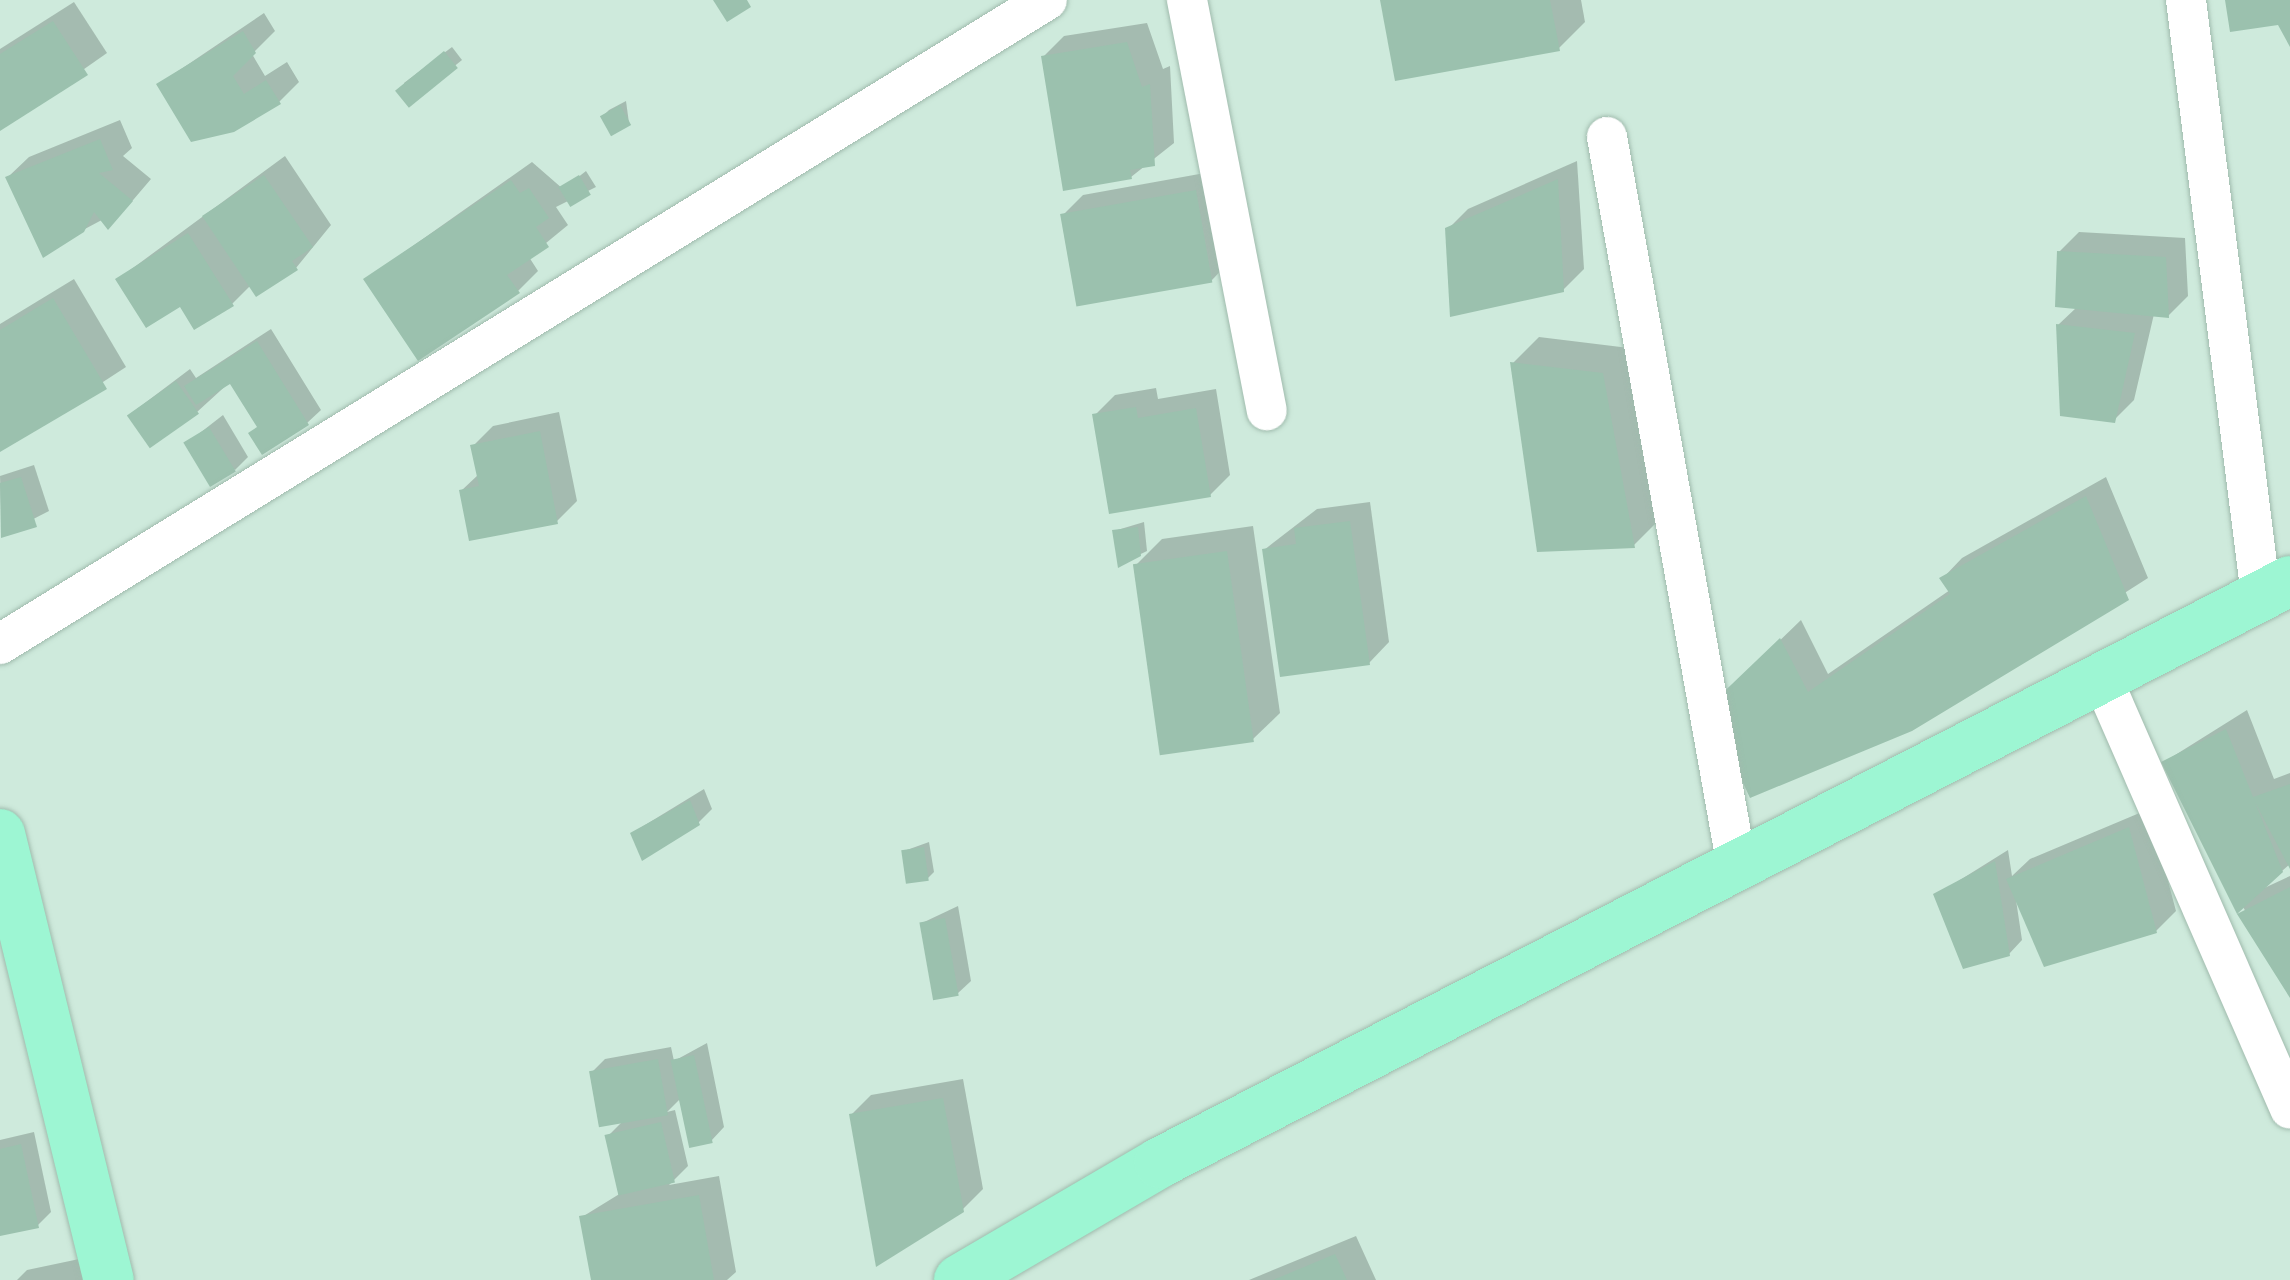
<!DOCTYPE html>
<html>
<head>
<meta charset="utf-8">
<style>
	body { margin:0 }
	#map { position:relative; width:2290px; height:1280px; overflow:hidden; background:#ceeadc; font-family:"IBM Plex Sans",sans-serif }
	div>[style] { position:absolute }
	.shadow>* { inset:0; background:#0003 }
	.building>* { inset:0; background:#9bc1ae; transform-origin:0 0 }
	.roads { filter:drop-shadow(0 0 2px #a0bbad) drop-shadow(0 0 2px #a0bbad) }
	.minor>* { height:40px; margin:-20px; padding:0 20px; transform-origin:20px; border-radius:20px; background:#fff }
	.major>* { height:50px; margin:-25px; padding:0 25px; transform-origin:25px; border-radius:25px; background:#9df6d3 }
	span { translate:-50% -50%; white-space:nowrap; text-align:center; line-height:1.15; -webkit-text-stroke:9px #ceeadc; paint-order:stroke }
</style>
</head>
<body>
<div id="map">
	<div class="shadow">
		<div style="clip-path:polygon(1382px 0,1581px 0,1585px 22px,1558px 49px)"></div>
		<div style="clip-path:polygon(74px 2px,107px 53px,0 128px,0 49px)"></div>
		<div style="clip-path:polygon(264px 13px,275px 31px,252px 54px,265px 76px,287px 62px,299px 82px,279px 102px,159px 84px)"></div>
		<div style="clip-path:polygon(1147px 23px,1163px 69px,1170px 66px,1174px 143px,1131px 177px,1044px 56px,1064px 36px)"></div>
		<div style="clip-path:polygon(452px 47px,462px 60px,409px 103px,404px 83px)"></div>
		<div style="clip-path:polygon(626px 101px,629px 123px,603px 116px,609px 110px)"></div>
		<div style="clip-path:polygon(120px 120px,132px 148px,123px 156px,151px 179px,128px 206px,83px 230px,8px 177px,29px 157px)"></div>
		<div style="clip-path:polygon(285px 156px,331px 225px,296px 268px,251px 285px,232px 304px,181px 304px,118px 279px)"></div>
		<div style="clip-path:polygon(1577px 161px,1584px 269px,1563px 290px,1448px 229px,1468px 209px)"></div>
		<div style="clip-path:polygon(532px 162px,563px 189px,586px 171px,596px 187px,556px 207px,568px 225px,529px 257px,538px 271px,518px 291px,366px 279px)"></div>
		<div style="clip-path:polygon(1216px 171px,1232px 259px,1212px 280px,1063px 215px,1083px 195px)"></div>
		<div style="clip-path:polygon(2079px 232px,2185px 238px,2188px 296px,2168px 316px,2154px 314px,2134px 400px,2114px 420px,2058px 325px,2077px 307px,2059px 252px)"></div>
		<div style="clip-path:polygon(74px 279px,126px 367px,0 449px,0 324px)"></div>
		<div style="clip-path:polygon(271px 329px,321px 410px,307px 423px,259px 425px,231px 381px,197px 412px,129px 415px,190px 369px,196px 378px)"></div>
		<div style="clip-path:polygon(1539px 337px,1629px 348px,1660px 519px,1634px 545px,1513px 363px)"></div>
		<div style="clip-path:polygon(1156px 388px,1158px 399px,1216px 389px,1230px 475px,1210px 495px,1095px 415px,1115px 395px)"></div>
		<div style="clip-path:polygon(559px 412px,577px 501px,557px 521px,461px 491px,479px 474px,473px 446px,493px 426px)"></div>
		<div style="clip-path:polygon(223px 415px,248px 457px,235px 470px,187px 443px)"></div>
		<div style="clip-path:polygon(34px 465px,49px 511px,2px 535px,0 476px)"></div>
		<div style="clip-path:polygon(2106px 477px,2148px 578px,1911px 729px,1711px 707px,1801px 620px,1828px 674px,1950px 590px,1942px 579px,1962px 558px)"></div>
		<div style="clip-path:polygon(1370px 502px,1389px 642px,1369px 663px,1264px 550px,1317px 509px)"></div>
		<div style="clip-path:polygon(1144px 522px,1147px 551px,1120px 564px,1114px 531px)"></div>
		<div style="clip-path:polygon(1253px 526px,1280px 713px,1253px 739px,1136px 565px,1162px 539px)"></div>
		<div style="clip-path:polygon(2247px 710px,2274px 779px,2290px 773px,2290px 864px,2260px 890px,2290px 876px,2290px 993px,2164px 762px)"></div>
		<div style="clip-path:polygon(704px 789px,712px 809px,698px 823px,632px 833px)"></div>
		<div style="clip-path:polygon(2149px 809px,2176px 911px,2156px 931px,2016px 900px,2022px 940px,2009px 954px,1936px 895px,2008px 850px,2012px 876px,2030px 859px)"></div>
		<div style="clip-path:polygon(929px 842px,934px 872px,928px 878px,904px 851px)"></div>
		<div style="clip-path:polygon(958px 906px,971px 981px,957px 994px,922px 923px)"></div>
		<div style="clip-path:polygon(707px 1043px,724px 1127px,711px 1141px,681px 1098px,667px 1112px,675px 1110px,688px 1166px,669px 1185px,719px 1176px,736px 1272px,727px 1280px,594px 1280px,582px 1217px,621px 1193px,608px 1136px,624px 1120px,592px 1072px,605px 1059px,671px 1047px,674px 1061px)"></div>
		<div style="clip-path:polygon(963px 1079px,983px 1189px,962px 1210px,851px 1115px,871px 1095px)"></div>
		<div style="clip-path:polygon(34px 1132px,51px 1212px,38px 1225px,0 1233px,0 1140px)"></div>
		<div style="clip-path:polygon(1356px 1236px,1376px 1280px,1249px 1280px)"></div>
		<div style="clip-path:polygon(84px 1258px,89px 1280px,17px 1280px,27px 1270px)"></div>
	</div>
	<div class="building">
		<div style="clip-path:polygon(713px 0,747px 0,751px 7px,727px 22px)"></div>
		<div style="clip-path:polygon(1380px 0,1550px 0,1560px 51px,1395px 81px)"></div>
		<div style="clip-path:polygon(2225px 0,2290px 0,2290px 47px,2278px 25px,2230px 32px)"></div>
		<div style="clip-path:polygon(53px 21px,88px 75px,0 131px,0 54px)"></div>
		<div style="clip-path:polygon(243px 31px,256px 53px,233px 76px,244px 94px,266px 80px,281px 104px,234px 132px,191px 142px,156px 84px)"></div>
		<div style="clip-path:polygon(1127px 42px,1142px 87px,1150px 84px,1155px 166px,1130px 170px,1132px 179px,1063px 191px,1041px 56px)"></div>
		<div style="left:444px;top:51px;width:22px;height:63px;rotate:51deg"></div>
		<div style="left:620px;top:105px;width:23px;height:23px;rotate:61deg"></div>
		<div style="clip-path:polygon(100px 139px,113px 170px,99px 173px,133px 201px,108px 230px,94px 212px,84px 232px,43px 258px,5px 177px)"></div>
		<div style="clip-path:polygon(264px 175px,313px 247px,292px 261px,298px 270px,256px 297px,202px 216px)"></div>
		<div style="left:579px;top:175px;width:23px;height:24px;rotate:59deg"></div>
		<div style="clip-path:polygon(1558px 179px,1564px 292px,1450px 317px,1445px 228px)"></div>
		<div style="clip-path:polygon(511px 180px,520px 193px,529px 188px,549px 218px,536px 227px,549px 247px,507px 275px,520px 293px,418px 361px,363px 279px)"></div>
		<div style="left:1196px;top:190px;width:94px;height:138px;rotate:80deg"></div>
		<div style="clip-path:polygon(188px 233px,234px 306px,194px 330px,180px 307px,146px 328px,115px 279px)"></div>
		<div style="clip-path:polygon(2057px 251px,2166px 257px,2169px 318px,2055px 307px)"></div>
		<div style="clip-path:polygon(53px 298px,107px 389px,0 452px,0 330px)"></div>
		<div style="clip-path:polygon(2056px 324px,2135px 333px,2115px 423px,2060px 416px)"></div>
		<div style="clip-path:polygon(257px 341px,309px 425px,262px 455px,248px 433px,257px 427px,230px 384px,196px 405px,184px 386px)"></div>
		<div style="clip-path:polygon(1510px 362px,1603px 373px,1635px 548px,1537px 552px)"></div>
		<div style="left:176px;top:381px;width:40px;height:60px;rotate:55deg"></div>
		<div style="clip-path:polygon(1136px 407px,1138px 418px,1196px 408px,1211px 497px,1109px 514px,1092px 414px)"></div>
		<div style="left:209px;top:427px;width:52px;height:30px;rotate:59deg"></div>
		<div style="clip-path:polygon(540px 431px,558px 524px,469px 541px,459px 490px,479px 486px,470px 445px)"></div>
		<div style="clip-path:polygon(21px 477px,37px 527px,1px 538px,0 483px)"></div>
		<div style="clip-path:polygon(2086px 496px,2129px 600px,1912px 731px,1750px 798px,1708px 707px,1780px 638px,1808px 692px,1950px 594px,1939px 578px)"></div>
		<div style="clip-path:polygon(1350px 521px,1370px 665px,1280px 677px,1262px 549px,1296px 544px,1294px 528px)"></div>
		<div style="clip-path:polygon(1138px 527px,1141px 556px,1118px 568px,1112px 530px)"></div>
		<div style="left:1227px;top:551px;width:193px;height:95px;rotate:82deg"></div>
		<div style="clip-path:polygon(2226px 729px,2253px 797px,2290px 784px,2290px 869px,2255px 802px,2283px 872px,2237px 914px,2290px 887px,2290px 998px,2237px 914px,2161px 762px)"></div>
		<div style="clip-path:polygon(690px 800px,700px 825px,642px 861px,630px 833px)"></div>
		<div style="clip-path:polygon(2129px 827px,2157px 933px,2044px 967px,2006px 879px)"></div>
		<div style="left:924px;top:847px;width:34px;height:23px;rotate:82deg"></div>
		<div style="clip-path:polygon(1995px 861px,2010px 956px,1963px 969px,1933px 894px)"></div>
		<div style="left:945px;top:918px;width:79px;height:26px;rotate:80deg"></div>
		<div style="left:694px;top:1055px;width:90px;height:24px;rotate:78deg"></div>
		<div style="left:658px;top:1059px;width:57px;height:70px;rotate:80deg"></div>
		<div style="clip-path:polygon(943px 1098px,964px 1212px,876px 1267px,849px 1114px)"></div>
		<div style="left:661px;top:1122px;width:62px;height:58px;rotate:77deg"></div>
		<div style="clip-path:polygon(21px 1144px,39px 1228px,0 1236px,0 1149px)"></div>
		<div style="clip-path:polygon(699px 1195px,714px 1280px,591px 1280px,579px 1216px)"></div>
		<div style="clip-path:polygon(1335px 1254px,1347px 1280px,1273px 1280px)"></div>
	</div>
	<div class="roads">
		<div class="minor">
			<div style="left:1187px;top:0;width:418px;rotate:79deg"></div>
			<div style="left:2186px;top:0;width:600px;rotate:82.82deg"></div>
			<div style="left:1607px;top:137px;width:735px;rotate:79.9deg"></div>
			<div style="left:0;top:644px;width:1229px;rotate:-31.6deg"></div>
			<div style="left:2101px;top:676px;width:472px;rotate:66.4deg"></div>
		</div>
		<div class="major">
			<div style="left:0;top:834px;width:459px;rotate:76.3deg"></div>
			<div style="left:959px;top:1280px;width:232px;rotate:-30.3deg"></div>
			<div style="left:1159px;top:1163px;width:1272px;rotate:-27.23deg"></div>
		</div>
	</div>
</div>
</body>
</html>
